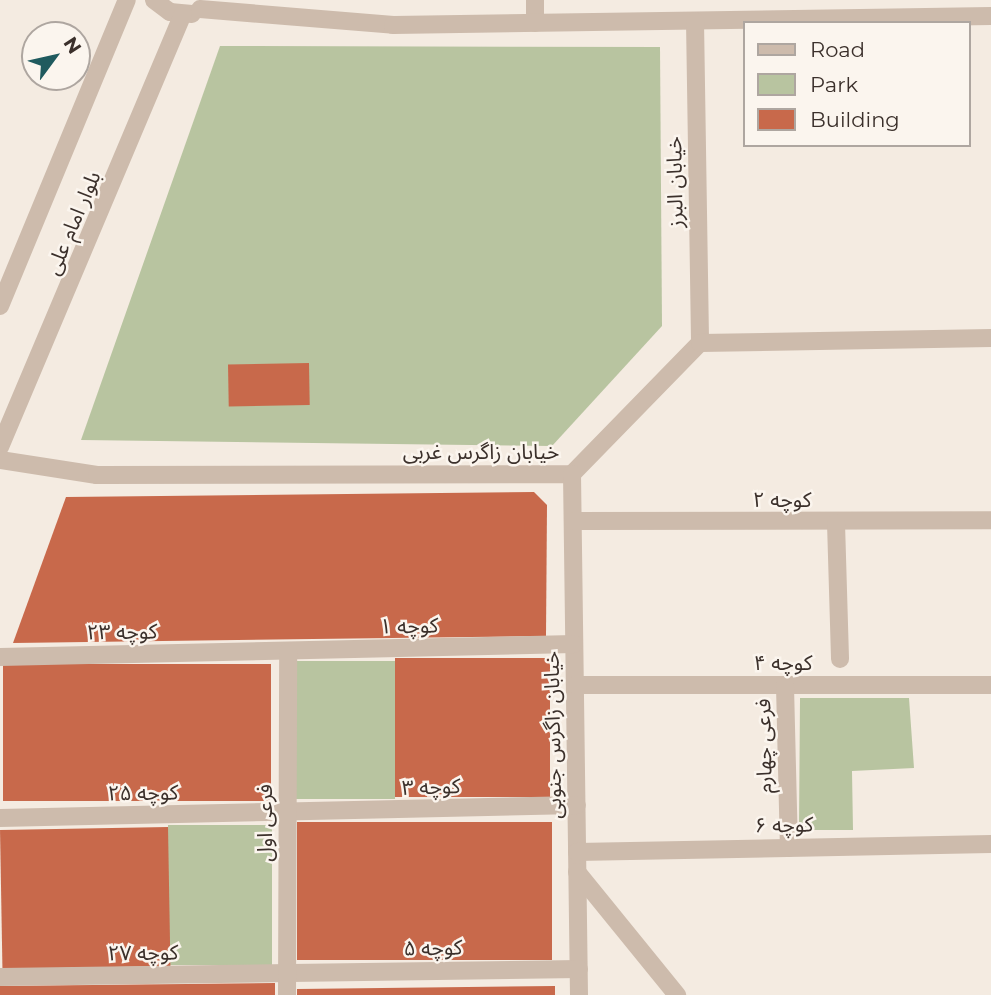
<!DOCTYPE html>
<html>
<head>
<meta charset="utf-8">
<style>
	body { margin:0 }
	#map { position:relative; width:991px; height:995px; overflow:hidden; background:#f4ebe1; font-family:Montserrat,"Noto Sans Arabic",sans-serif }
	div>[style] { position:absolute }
	.green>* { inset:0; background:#b8c4a0; transform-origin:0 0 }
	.building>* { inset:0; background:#c8694b; transform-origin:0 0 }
	.minor>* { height:18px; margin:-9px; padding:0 9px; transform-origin:9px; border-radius:9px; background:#cdbbac }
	span { translate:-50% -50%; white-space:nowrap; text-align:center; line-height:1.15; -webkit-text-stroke:5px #fbf5ee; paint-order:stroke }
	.street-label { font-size:21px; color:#3b302b }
	.legend { position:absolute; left:743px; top:21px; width:228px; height:126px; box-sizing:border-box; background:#fbf5ee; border:2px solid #aea6a0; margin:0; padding:9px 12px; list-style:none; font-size:21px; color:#3b302b }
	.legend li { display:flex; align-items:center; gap:14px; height:35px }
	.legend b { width:35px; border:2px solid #aea6a0 }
	.north { position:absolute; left:21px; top:21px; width:70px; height:70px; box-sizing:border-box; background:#fbf5ee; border:2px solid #aea6a0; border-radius:50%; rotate:57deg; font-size:19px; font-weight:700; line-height:28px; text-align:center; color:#3b302b }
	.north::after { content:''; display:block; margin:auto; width:24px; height:32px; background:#1f5a5e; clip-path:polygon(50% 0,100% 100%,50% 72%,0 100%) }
</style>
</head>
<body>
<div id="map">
	<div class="green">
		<div style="clip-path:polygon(220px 46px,660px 47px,662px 326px,552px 446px,81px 440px)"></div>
		<div style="left:395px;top:661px;width:138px;height:99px;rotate:90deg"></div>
		<div style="clip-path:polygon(800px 698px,909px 698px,914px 768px,852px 771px,853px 830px,799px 830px)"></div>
		<div style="left:272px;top:825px;width:140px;height:104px;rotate:90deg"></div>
	</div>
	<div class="building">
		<div style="left:309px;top:363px;width:42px;height:81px;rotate:89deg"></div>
		<div style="clip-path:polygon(534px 492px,547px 505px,546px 636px,13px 643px,66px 497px)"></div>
		<div style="left:550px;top:658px;width:139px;height:155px;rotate:90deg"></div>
		<div style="left:271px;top:664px;width:137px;height:268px;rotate:90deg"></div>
		<div style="left:552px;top:822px;width:138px;height:255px;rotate:90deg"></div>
		<div style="left:168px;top:827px;width:139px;height:168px;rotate:89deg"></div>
		<div style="clip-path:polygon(275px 983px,275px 995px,0 995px,0 986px)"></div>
		<div style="clip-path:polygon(555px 986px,555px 995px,297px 995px,297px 989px)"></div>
	</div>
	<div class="minor">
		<div style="left:154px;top:0;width:20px;rotate:37deg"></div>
		<div style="left:170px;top:12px;width:22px;rotate:5deg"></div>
		<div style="left:535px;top:0;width:23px;rotate:90deg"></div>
		<div style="left:200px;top:9px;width:194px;rotate:4.7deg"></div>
		<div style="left:393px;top:25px;width:598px;rotate:-0.86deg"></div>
		<div style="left:695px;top:21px;width:322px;rotate:89.1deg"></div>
		<div style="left:0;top:306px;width:331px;rotate:-67.5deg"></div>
		<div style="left:0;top:447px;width:470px;rotate:-67.1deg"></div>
		<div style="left:0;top:460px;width:98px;rotate:8.8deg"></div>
		<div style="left:97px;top:475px;width:475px;rotate:-0.1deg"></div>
		<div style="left:572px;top:474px;width:183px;rotate:-45.7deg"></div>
		<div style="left:700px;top:343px;width:291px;rotate:-1deg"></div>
		<div style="left:572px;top:474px;width:521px;rotate:89.23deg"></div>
		<div style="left:573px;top:521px;width:418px;rotate:-0.1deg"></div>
		<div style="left:836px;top:523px;width:136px;rotate:88.3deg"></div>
		<div style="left:0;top:657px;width:574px;rotate:-1.3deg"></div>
		<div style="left:575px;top:685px;width:416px"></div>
		<div style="left:785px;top:686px;width:162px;rotate:88.6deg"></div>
		<div style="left:0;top:818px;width:577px;rotate:-1.29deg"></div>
		<div style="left:577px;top:852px;width:414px;rotate:-1.1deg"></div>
		<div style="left:577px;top:872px;width:159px;rotate:50.9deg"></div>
		<div style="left:0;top:977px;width:579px;rotate:-0.79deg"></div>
		<div style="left:287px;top:995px;width:343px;rotate:-89.8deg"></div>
	</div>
	<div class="street-label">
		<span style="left:675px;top:182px;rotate:-91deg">خیابان البرز</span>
		<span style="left:73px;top:223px;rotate:-67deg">بلوار امام علی</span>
		<span style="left:481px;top:452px">خیابان زاگرس غربی</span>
		<span style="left:782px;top:500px">کوچه ۲</span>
		<span style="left:409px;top:626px;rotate:-1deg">کوچه ۱</span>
		<span style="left:122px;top:632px;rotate:-1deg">کوچه ۲۳</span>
		<span style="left:783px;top:663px">کوچه ۴</span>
		<span style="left:553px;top:735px;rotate:-91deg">خیابان زاگرس جنوبی</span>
		<span style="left:764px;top:746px;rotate:-91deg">فرعی چهارم</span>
		<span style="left:431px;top:787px;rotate:-2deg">کوچه ۳</span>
		<span style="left:143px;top:793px;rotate:-1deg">کوچه ۲۵</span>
		<span style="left:265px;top:823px;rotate:-90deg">فرعی اول</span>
		<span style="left:784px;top:825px;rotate:-1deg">کوچه ۶</span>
		<span style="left:433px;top:948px;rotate:-1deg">۵ کوچه</span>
		<span style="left:143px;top:953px;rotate:-1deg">۲۷ کوچه</span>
	</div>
	<ul class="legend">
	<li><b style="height:9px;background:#cdbbac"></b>Road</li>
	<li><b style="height:19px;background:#b8c4a0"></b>Park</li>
	<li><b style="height:19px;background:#c8694b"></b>Building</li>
	</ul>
	<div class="north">N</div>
</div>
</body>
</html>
